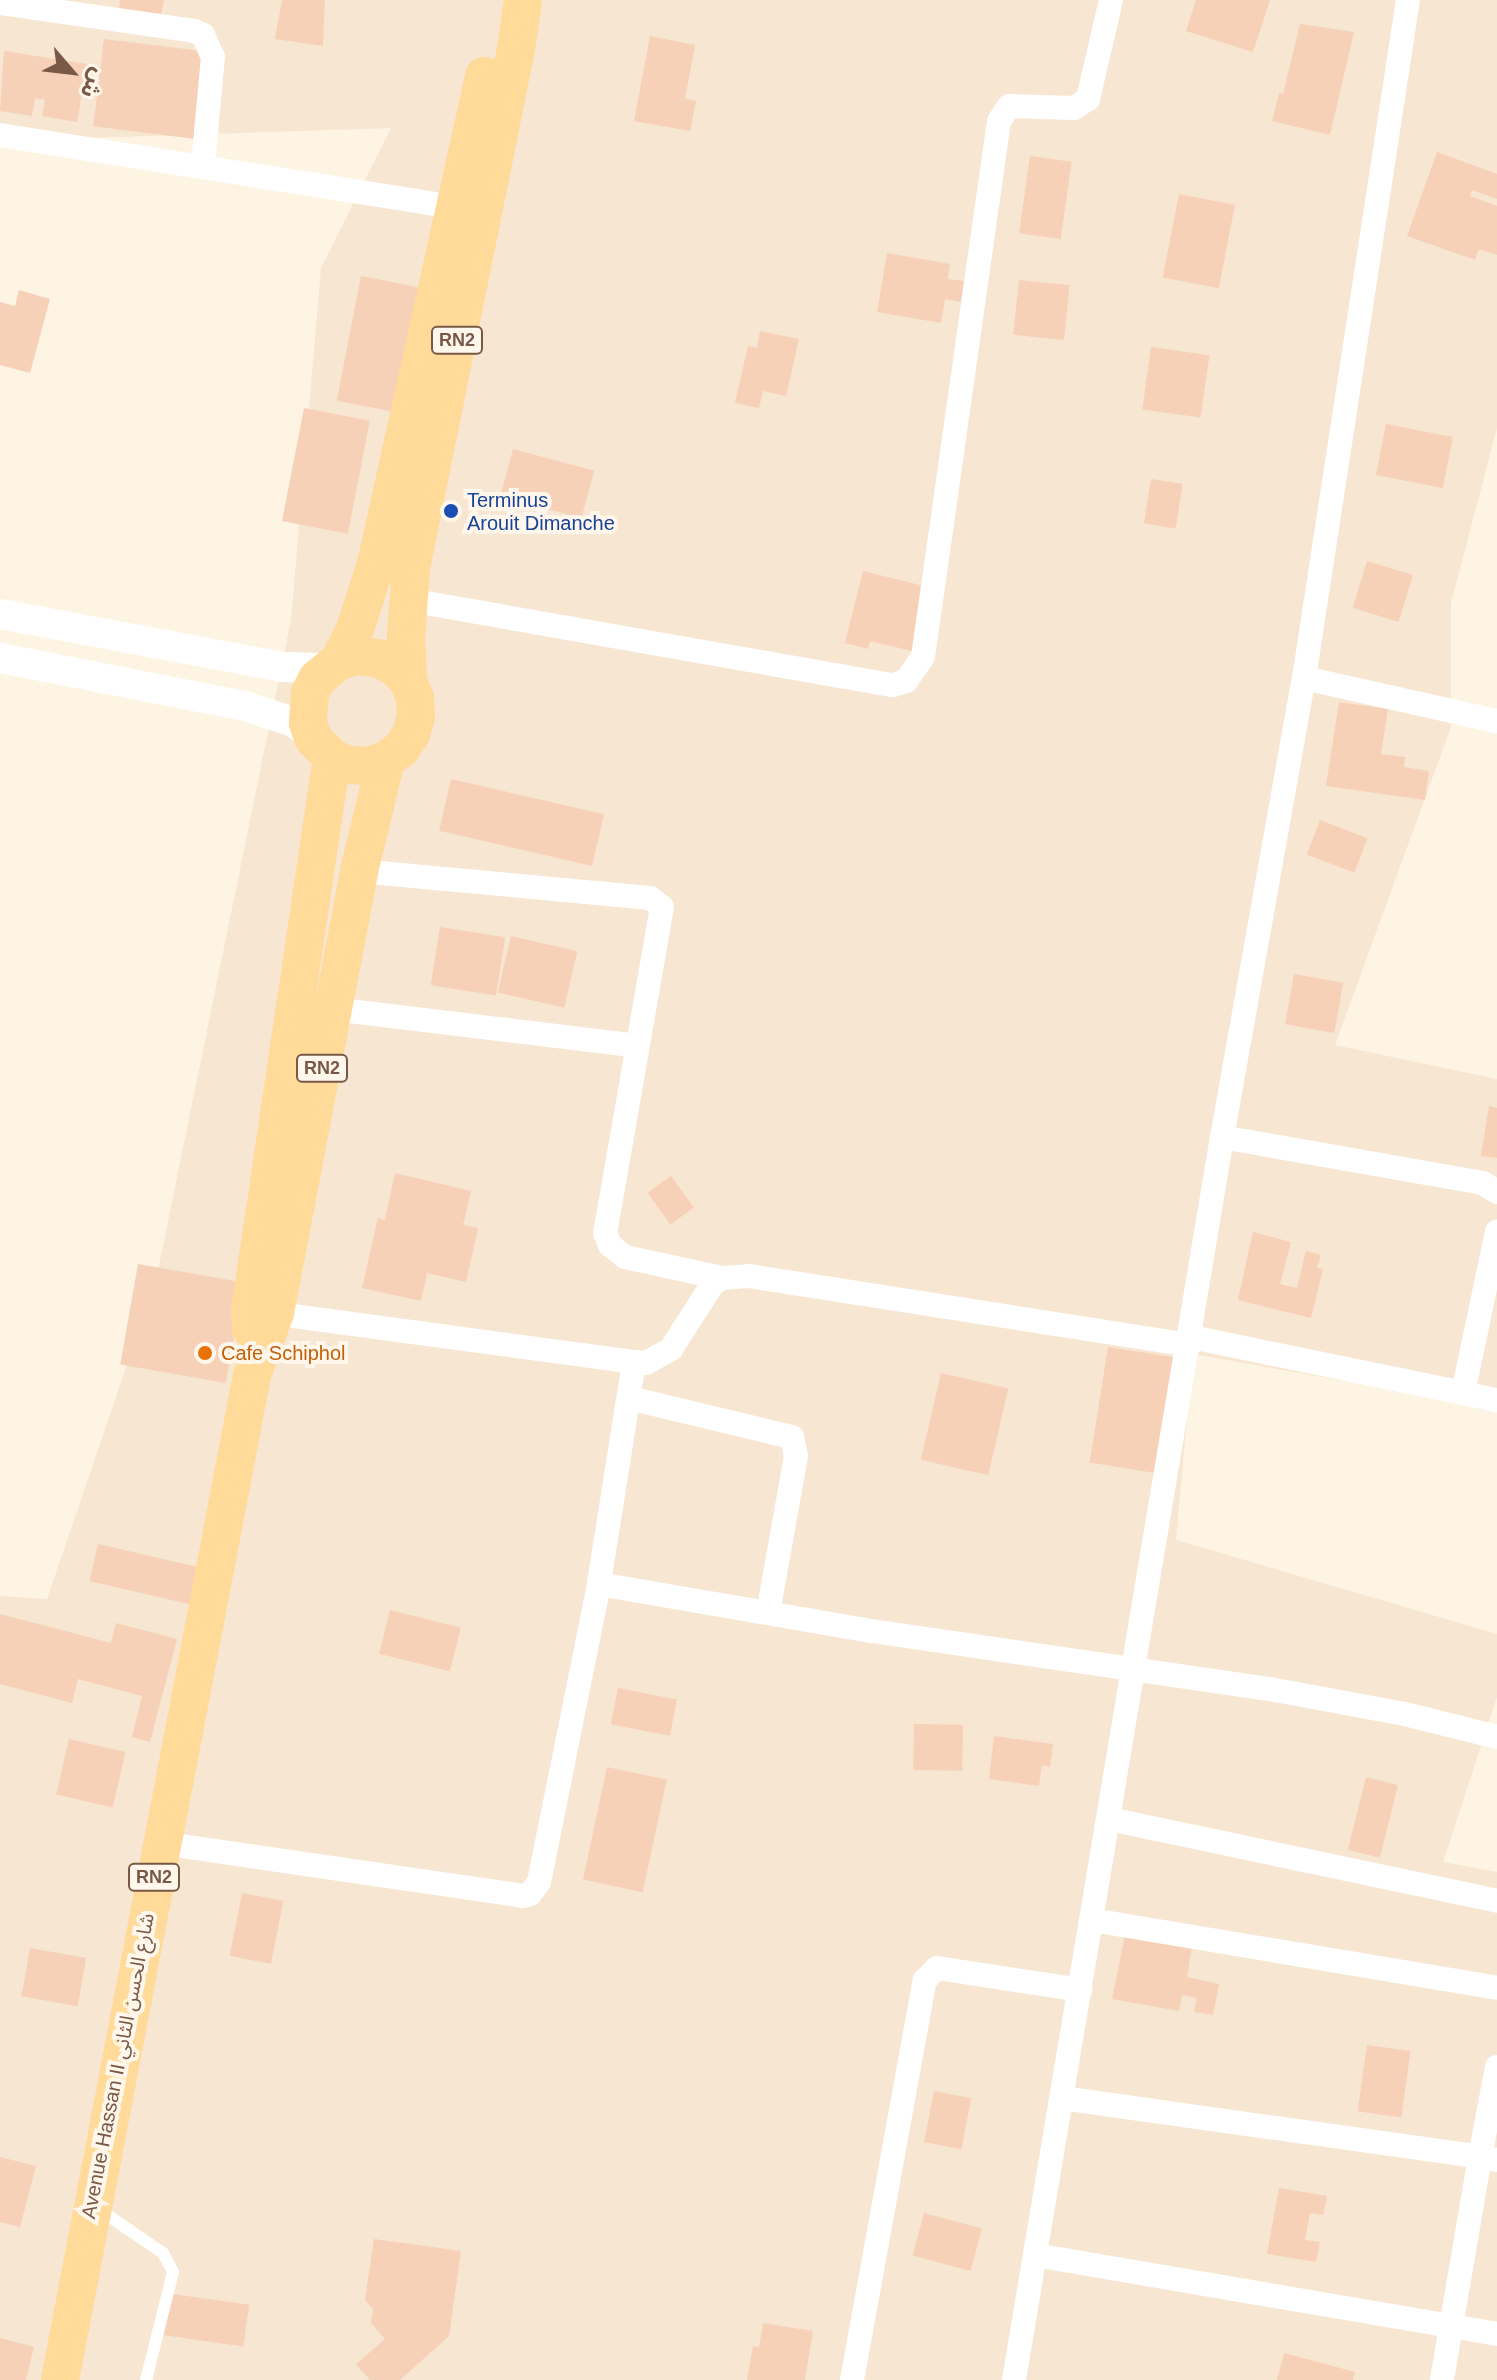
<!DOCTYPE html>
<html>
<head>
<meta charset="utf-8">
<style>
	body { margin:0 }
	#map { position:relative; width:1497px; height:2380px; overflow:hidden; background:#fef4e3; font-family:Helvetica,"Noto Sans Arabic",sans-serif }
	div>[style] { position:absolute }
	.residential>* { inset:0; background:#f7e6d1 }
	.building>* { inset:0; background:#f6d1b8; transform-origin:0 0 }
	.service>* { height:12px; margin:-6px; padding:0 6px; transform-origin:6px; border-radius:6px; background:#fff }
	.minor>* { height:24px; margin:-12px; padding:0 12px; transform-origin:12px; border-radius:12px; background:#fff }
	.tertiary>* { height:30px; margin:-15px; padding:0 15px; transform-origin:15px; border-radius:15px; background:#fff }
	.primary>* { height:38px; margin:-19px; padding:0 19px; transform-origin:19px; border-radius:19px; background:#ffda99 }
	.dots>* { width:22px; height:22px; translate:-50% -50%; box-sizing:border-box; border:4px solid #fff7eb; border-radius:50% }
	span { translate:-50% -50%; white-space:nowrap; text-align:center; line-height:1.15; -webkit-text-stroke:8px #fff7eb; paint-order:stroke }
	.shield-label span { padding:2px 6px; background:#fff7eb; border:2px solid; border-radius:6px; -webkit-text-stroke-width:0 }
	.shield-label { font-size:18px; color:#795946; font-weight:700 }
	.transit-label { font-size:20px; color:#164399 }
	.left { translate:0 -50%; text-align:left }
	.food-label { font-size:20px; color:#c56008 }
	.street-label { font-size:20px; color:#795946 }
	.north { position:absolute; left:32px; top:32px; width:80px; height:80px; -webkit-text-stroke:6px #fff7eb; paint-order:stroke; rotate:118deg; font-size:22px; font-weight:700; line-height:32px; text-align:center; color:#795946 }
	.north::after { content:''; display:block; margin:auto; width:28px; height:36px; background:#795946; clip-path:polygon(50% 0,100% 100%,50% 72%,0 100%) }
</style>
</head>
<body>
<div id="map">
	<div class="residential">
		<div style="clip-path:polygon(0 0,1497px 0,1497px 428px,1451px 603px,1451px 727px,1335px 1045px,1497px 1079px,1497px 1408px,1193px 1354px,1176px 1540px,1497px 1634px,1497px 1697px,1443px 1862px,1497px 1872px,1497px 2380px,0 2380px,0 1596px,47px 1599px,156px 1280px,291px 620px,321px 268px,391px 128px,0 141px)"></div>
	</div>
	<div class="building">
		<div style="clip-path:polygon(120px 0,164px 0,161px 16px,119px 9px)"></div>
		<div style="clip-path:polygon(282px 0,325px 0,323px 46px,275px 39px)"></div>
		<div style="clip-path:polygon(1196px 0,1270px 0,1253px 52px,1186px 31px)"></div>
		<div style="clip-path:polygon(1300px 24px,1354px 32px,1330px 135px,1272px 121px,1279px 93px,1283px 94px)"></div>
		<div style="clip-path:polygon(650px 36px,695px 45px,685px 99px,696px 101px,690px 131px,634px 121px)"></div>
		<div style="left:104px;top:39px;width:101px;height:88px;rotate:7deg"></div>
		<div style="clip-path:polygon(4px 51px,87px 64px,77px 122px,42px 116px,45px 100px,35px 98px,32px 116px,0 111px)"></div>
		<div style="clip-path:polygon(1437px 152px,1497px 174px,1497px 199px,1472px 190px,1470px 196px,1497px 206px,1497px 255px,1479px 249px,1475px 260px,1407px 236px)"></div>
		<div style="left:1030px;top:156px;width:42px;height:78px;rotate:8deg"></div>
		<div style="left:1179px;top:194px;width:57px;height:85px;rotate:11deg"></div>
		<div style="clip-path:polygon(887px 253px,950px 264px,948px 279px,964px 281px,961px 302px,945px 299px,941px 323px,877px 312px)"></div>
		<div style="left:361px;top:276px;width:65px;height:127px;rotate:11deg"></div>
		<div style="left:1019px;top:280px;width:51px;height:55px;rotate:6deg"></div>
		<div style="clip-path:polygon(19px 290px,50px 299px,30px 373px,0 365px,0 302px,15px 306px)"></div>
		<div style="clip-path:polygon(760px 331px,799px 339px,786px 396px,763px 391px,759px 408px,735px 403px,748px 346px,757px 348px)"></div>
		<div style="left:1151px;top:347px;width:59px;height:63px;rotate:8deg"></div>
		<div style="left:304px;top:408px;width:67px;height:115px;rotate:11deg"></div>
		<div style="left:1386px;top:424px;width:68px;height:52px;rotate:11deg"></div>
		<div style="left:513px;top:449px;width:84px;height:49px;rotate:15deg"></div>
		<div style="left:1151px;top:479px;width:32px;height:45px;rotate:9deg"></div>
		<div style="left:1367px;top:561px;width:48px;height:49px;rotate:17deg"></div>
		<div style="clip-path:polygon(863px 571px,928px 587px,912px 651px,870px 641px,868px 649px,845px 643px)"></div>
		<div style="clip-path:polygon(1339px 702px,1388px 709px,1381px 754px,1405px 757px,1404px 767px,1429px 771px,1425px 800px,1326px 786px)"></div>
		<div style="left:451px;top:779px;width:157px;height:53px;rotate:13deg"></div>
		<div style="left:1320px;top:820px;width:51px;height:37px;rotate:21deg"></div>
		<div style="left:440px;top:927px;width:66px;height:59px;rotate:9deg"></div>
		<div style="left:511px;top:936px;width:68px;height:58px;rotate:13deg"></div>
		<div style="left:1294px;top:974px;width:50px;height:51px;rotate:10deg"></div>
		<div style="clip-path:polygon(1489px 1106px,1497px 1108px,1497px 1158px,1481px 1156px)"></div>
		<div style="clip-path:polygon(395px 1173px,471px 1191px,463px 1225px,478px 1228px,466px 1282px,427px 1273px,421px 1301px,362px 1288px,378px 1218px,385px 1220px)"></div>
		<div style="left:671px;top:1176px;width:39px;height:29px;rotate:54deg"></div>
		<div style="clip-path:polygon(1253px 1232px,1291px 1242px,1280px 1284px,1297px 1288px,1306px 1251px,1321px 1255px,1317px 1268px,1323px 1269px,1311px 1318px,1238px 1300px)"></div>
		<div style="left:138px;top:1264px;width:107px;height:102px;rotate:10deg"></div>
		<div style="left:1108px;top:1347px;width:66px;height:117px;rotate:9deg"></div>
		<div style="left:941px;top:1373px;width:69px;height:89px;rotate:13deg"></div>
		<div style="left:98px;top:1544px;width:103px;height:38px;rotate:13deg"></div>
		<div style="left:390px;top:1610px;width:73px;height:45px;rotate:14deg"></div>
		<div style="clip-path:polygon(0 1614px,111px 1643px,116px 1623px,177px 1639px,150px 1742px,132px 1737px,142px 1696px,78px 1679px,72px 1703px,0 1684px)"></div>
		<div style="left:618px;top:1688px;width:60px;height:37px;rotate:11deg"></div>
		<div style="left:914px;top:1724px;width:49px;height:46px;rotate:1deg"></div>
		<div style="clip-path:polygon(994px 1736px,1053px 1744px,1050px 1767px,1042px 1765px,1039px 1786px,989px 1779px)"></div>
		<div style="left:69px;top:1739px;width:58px;height:57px;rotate:13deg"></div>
		<div style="left:607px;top:1767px;width:61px;height:115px;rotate:12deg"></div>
		<div style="left:1366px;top:1777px;width:33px;height:75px;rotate:14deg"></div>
		<div style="left:242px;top:1893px;width:42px;height:64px;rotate:11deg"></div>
		<div style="clip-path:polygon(1125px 1935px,1192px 1947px,1187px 1977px,1219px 1984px,1213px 2015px,1194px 2012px,1197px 1998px,1182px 1995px,1179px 2011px,1112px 1999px)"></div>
		<div style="left:30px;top:1948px;width:57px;height:49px;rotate:10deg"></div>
		<div style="left:1367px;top:2045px;width:44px;height:67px;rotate:8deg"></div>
		<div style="left:934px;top:2091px;width:38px;height:52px;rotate:11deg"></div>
		<div style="clip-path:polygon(0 2157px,36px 2166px,20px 2227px,0 2222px)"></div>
		<div style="clip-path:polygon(1279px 2188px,1327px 2196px,1323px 2215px,1310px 2213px,1305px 2240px,1320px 2242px,1316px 2262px,1267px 2254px)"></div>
		<div style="left:924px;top:2213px;width:60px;height:44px;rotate:15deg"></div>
		<div style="clip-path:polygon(374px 2239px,461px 2251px,449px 2336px,400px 2380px,370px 2380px,356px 2364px,385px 2339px,371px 2323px,373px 2309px,365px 2300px)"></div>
		<div style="left:165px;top:2293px;width:85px;height:42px;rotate:8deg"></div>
		<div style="clip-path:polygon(763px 2323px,813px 2331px,805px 2380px,747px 2380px,753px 2346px,759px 2347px)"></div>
		<div style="clip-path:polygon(0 2338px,34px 2347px,26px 2380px,0 2380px)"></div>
		<div style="clip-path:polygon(1284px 2353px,1355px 2372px,1353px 2380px,1277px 2380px)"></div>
	</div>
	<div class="service">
		<div style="left:97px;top:2208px;width:80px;rotate:34.3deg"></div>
		<div style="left:163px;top:2253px;width:21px;rotate:62deg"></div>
		<div style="left:173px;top:2272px;width:111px;rotate:104deg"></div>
	</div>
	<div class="minor">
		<div style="left:0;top:3px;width:196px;rotate:8.2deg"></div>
		<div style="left:194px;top:31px;width:10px;rotate:24deg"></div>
		<div style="left:203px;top:35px;width:24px;rotate:66deg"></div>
		<div style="left:213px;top:57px;width:108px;rotate:95.3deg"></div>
		<div style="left:0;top:135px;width:461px;rotate:9deg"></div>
		<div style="left:409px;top:600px;width:491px;rotate:10deg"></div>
		<div style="left:893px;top:685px;width:14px;rotate:-17deg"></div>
		<div style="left:906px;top:681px;width:29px;rotate:-55deg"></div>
		<div style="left:923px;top:657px;width:541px;rotate:-81.93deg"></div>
		<div style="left:999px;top:121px;width:18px;rotate:-56deg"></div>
		<div style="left:1009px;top:106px;width:65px;rotate:1.8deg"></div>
		<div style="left:1074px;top:108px;width:17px;rotate:-33deg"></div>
		<div style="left:1088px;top:99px;width:102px;rotate:-76.9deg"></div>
		<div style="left:1304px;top:678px;width:198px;rotate:12.6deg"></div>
		<div style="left:359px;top:871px;width:292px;rotate:5.3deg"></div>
		<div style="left:650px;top:898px;width:15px;rotate:37deg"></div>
		<div style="left:662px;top:907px;width:331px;rotate:99.9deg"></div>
		<div style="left:605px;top:1233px;width:13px;rotate:67deg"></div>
		<div style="left:610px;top:1245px;width:19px;rotate:39deg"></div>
		<div style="left:625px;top:1257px;width:99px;rotate:12.2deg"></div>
		<div style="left:333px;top:1009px;width:307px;rotate:6.9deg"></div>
		<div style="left:1222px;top:1137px;width:265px;rotate:10deg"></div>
		<div style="left:1483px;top:1183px;width:17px;rotate:33deg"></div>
		<div style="left:264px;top:1312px;width:373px;rotate:7.7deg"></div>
		<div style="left:634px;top:1362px;width:225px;rotate:99deg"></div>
		<div style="left:599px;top:1584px;width:277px;rotate:9.8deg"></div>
		<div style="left:872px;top:1631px;width:402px;rotate:8.3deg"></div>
		<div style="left:1270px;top:1689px;width:137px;rotate:10.5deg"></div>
		<div style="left:1405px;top:1714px;width:95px;rotate:14deg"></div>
		<div style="left:1191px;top:1337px;width:278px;rotate:11.6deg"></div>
		<div style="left:1463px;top:1393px;width:165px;rotate:-78.1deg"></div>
		<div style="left:634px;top:1362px;width:12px;rotate:5deg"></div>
		<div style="left:646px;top:1363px;width:29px;rotate:-29deg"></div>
		<div style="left:671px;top:1349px;width:76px;rotate:-57.4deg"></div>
		<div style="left:712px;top:1285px;width:12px;rotate:-35deg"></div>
		<div style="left:722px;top:1278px;width:27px;rotate:-4deg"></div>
		<div style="left:749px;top:1276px;width:446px;rotate:8.9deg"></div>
		<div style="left:1463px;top:1393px;width:35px;rotate:12deg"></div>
		<div style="left:629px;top:1398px;width:168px;rotate:13.5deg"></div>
		<div style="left:792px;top:1437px;width:19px;rotate:78deg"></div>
		<div style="left:796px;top:1456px;width:159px;rotate:100.1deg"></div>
		<div style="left:1109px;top:1819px;width:397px;rotate:11.9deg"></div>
		<div style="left:161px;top:1843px;width:366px;rotate:8.3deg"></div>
		<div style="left:523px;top:1896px;width:7px;rotate:-16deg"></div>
		<div style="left:530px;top:1894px;width:15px;rotate:-53deg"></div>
		<div style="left:539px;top:1882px;width:304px;rotate:-78.6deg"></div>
		<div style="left:1092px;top:1920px;width:411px;rotate:9.5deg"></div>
		<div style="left:1497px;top:2067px;width:92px;rotate:100.7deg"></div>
		<div style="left:1480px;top:2157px;width:17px;rotate:10deg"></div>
		<div style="left:1062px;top:2098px;width:422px;rotate:8deg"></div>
		<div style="left:1480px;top:2157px;width:226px;rotate:99.7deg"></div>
		<div style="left:1035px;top:2255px;width:469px;rotate:9.7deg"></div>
		<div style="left:852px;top:2380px;width:407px;rotate:-79.7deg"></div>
		<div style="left:925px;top:1980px;width:17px;rotate:-45deg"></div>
		<div style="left:937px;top:1968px;width:145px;rotate:8.7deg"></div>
		<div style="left:1014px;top:2380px;width:1260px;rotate:-80.5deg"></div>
		<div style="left:1222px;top:1137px;width:466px;rotate:-79.9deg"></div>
		<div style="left:1304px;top:678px;width:686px;rotate:-81.28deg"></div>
	</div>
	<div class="tertiary">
		<div style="left:0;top:614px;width:288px;rotate:10.6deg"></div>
		<div style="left:283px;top:667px;width:45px;rotate:1.3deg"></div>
		<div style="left:0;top:658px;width:250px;rotate:11.1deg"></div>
		<div style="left:245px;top:706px;width:52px;rotate:18.1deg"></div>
		<div style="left:294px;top:722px;width:25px;rotate:40deg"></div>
	</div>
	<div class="primary">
		<div style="left:339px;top:661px;width:36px;rotate:-63deg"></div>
		<div style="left:355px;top:629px;width:68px;rotate:-72.1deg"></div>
		<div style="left:376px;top:564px;width:500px;rotate:-77.5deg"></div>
		<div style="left:408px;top:681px;width:19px;rotate:-133deg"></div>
		<div style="left:395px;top:667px;width:20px;rotate:-153deg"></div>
		<div style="left:377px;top:658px;width:19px;rotate:-174deg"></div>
		<div style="left:358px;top:656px;width:20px;rotate:165deg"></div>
		<div style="left:339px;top:661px;width:28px;rotate:141deg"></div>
		<div style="left:317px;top:679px;width:16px;rotate:117deg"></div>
		<div style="left:310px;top:693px;width:30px;rotate:94deg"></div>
		<div style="left:308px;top:723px;width:16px;rotate:72deg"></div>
		<div style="left:313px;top:738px;width:28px;rotate:46deg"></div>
		<div style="left:332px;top:758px;width:18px;rotate:22deg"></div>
		<div style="left:349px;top:765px;width:19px;rotate:3deg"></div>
		<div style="left:368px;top:766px;width:19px;rotate:-18deg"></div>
		<div style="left:386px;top:760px;width:19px;rotate:-36deg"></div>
		<div style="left:401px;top:749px;width:18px;rotate:-56deg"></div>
		<div style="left:411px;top:734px;width:18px;rotate:-74deg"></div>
		<div style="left:416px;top:717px;width:19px;rotate:-93deg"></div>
		<div style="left:415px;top:698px;width:18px;rotate:-112deg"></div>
		<div style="left:408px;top:681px;width:43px;rotate:-92.7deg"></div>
		<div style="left:406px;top:638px;width:70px;rotate:-85.9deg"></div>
		<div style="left:411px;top:568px;width:530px;rotate:-78.56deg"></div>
		<div style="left:516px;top:49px;width:49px;rotate:-81.9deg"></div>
		<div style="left:251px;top:1329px;width:18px;rotate:-93deg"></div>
		<div style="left:250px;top:1311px;width:559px;rotate:-81.57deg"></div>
		<div style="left:60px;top:2380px;width:1023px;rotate:-79.18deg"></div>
		<div style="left:252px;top:1375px;width:66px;rotate:-69.6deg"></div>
		<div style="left:275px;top:1313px;width:450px;rotate:-79.2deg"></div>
		<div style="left:359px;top:871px;width:114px;rotate:-76.3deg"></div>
	</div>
	<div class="dots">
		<div style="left:451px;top:511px;background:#1a4fb4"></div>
		<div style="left:205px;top:1353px;background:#e8710a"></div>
	</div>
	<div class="shield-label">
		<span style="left:457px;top:340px">RN2</span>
		<span style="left:322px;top:1068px">RN2</span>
		<span style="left:154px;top:1877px">RN2</span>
	</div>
	<div class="transit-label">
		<span class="left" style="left:467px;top:512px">Terminus<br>Arouit Dimanche</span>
	</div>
	<div class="food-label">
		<span class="left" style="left:221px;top:1353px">Cafe Schiphol</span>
	</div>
	<div class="street-label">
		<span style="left:118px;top:2066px;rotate:-79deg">Avenue Hassan II شارع الحسن الثاني</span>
	</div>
	<div class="north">ش</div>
</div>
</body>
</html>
